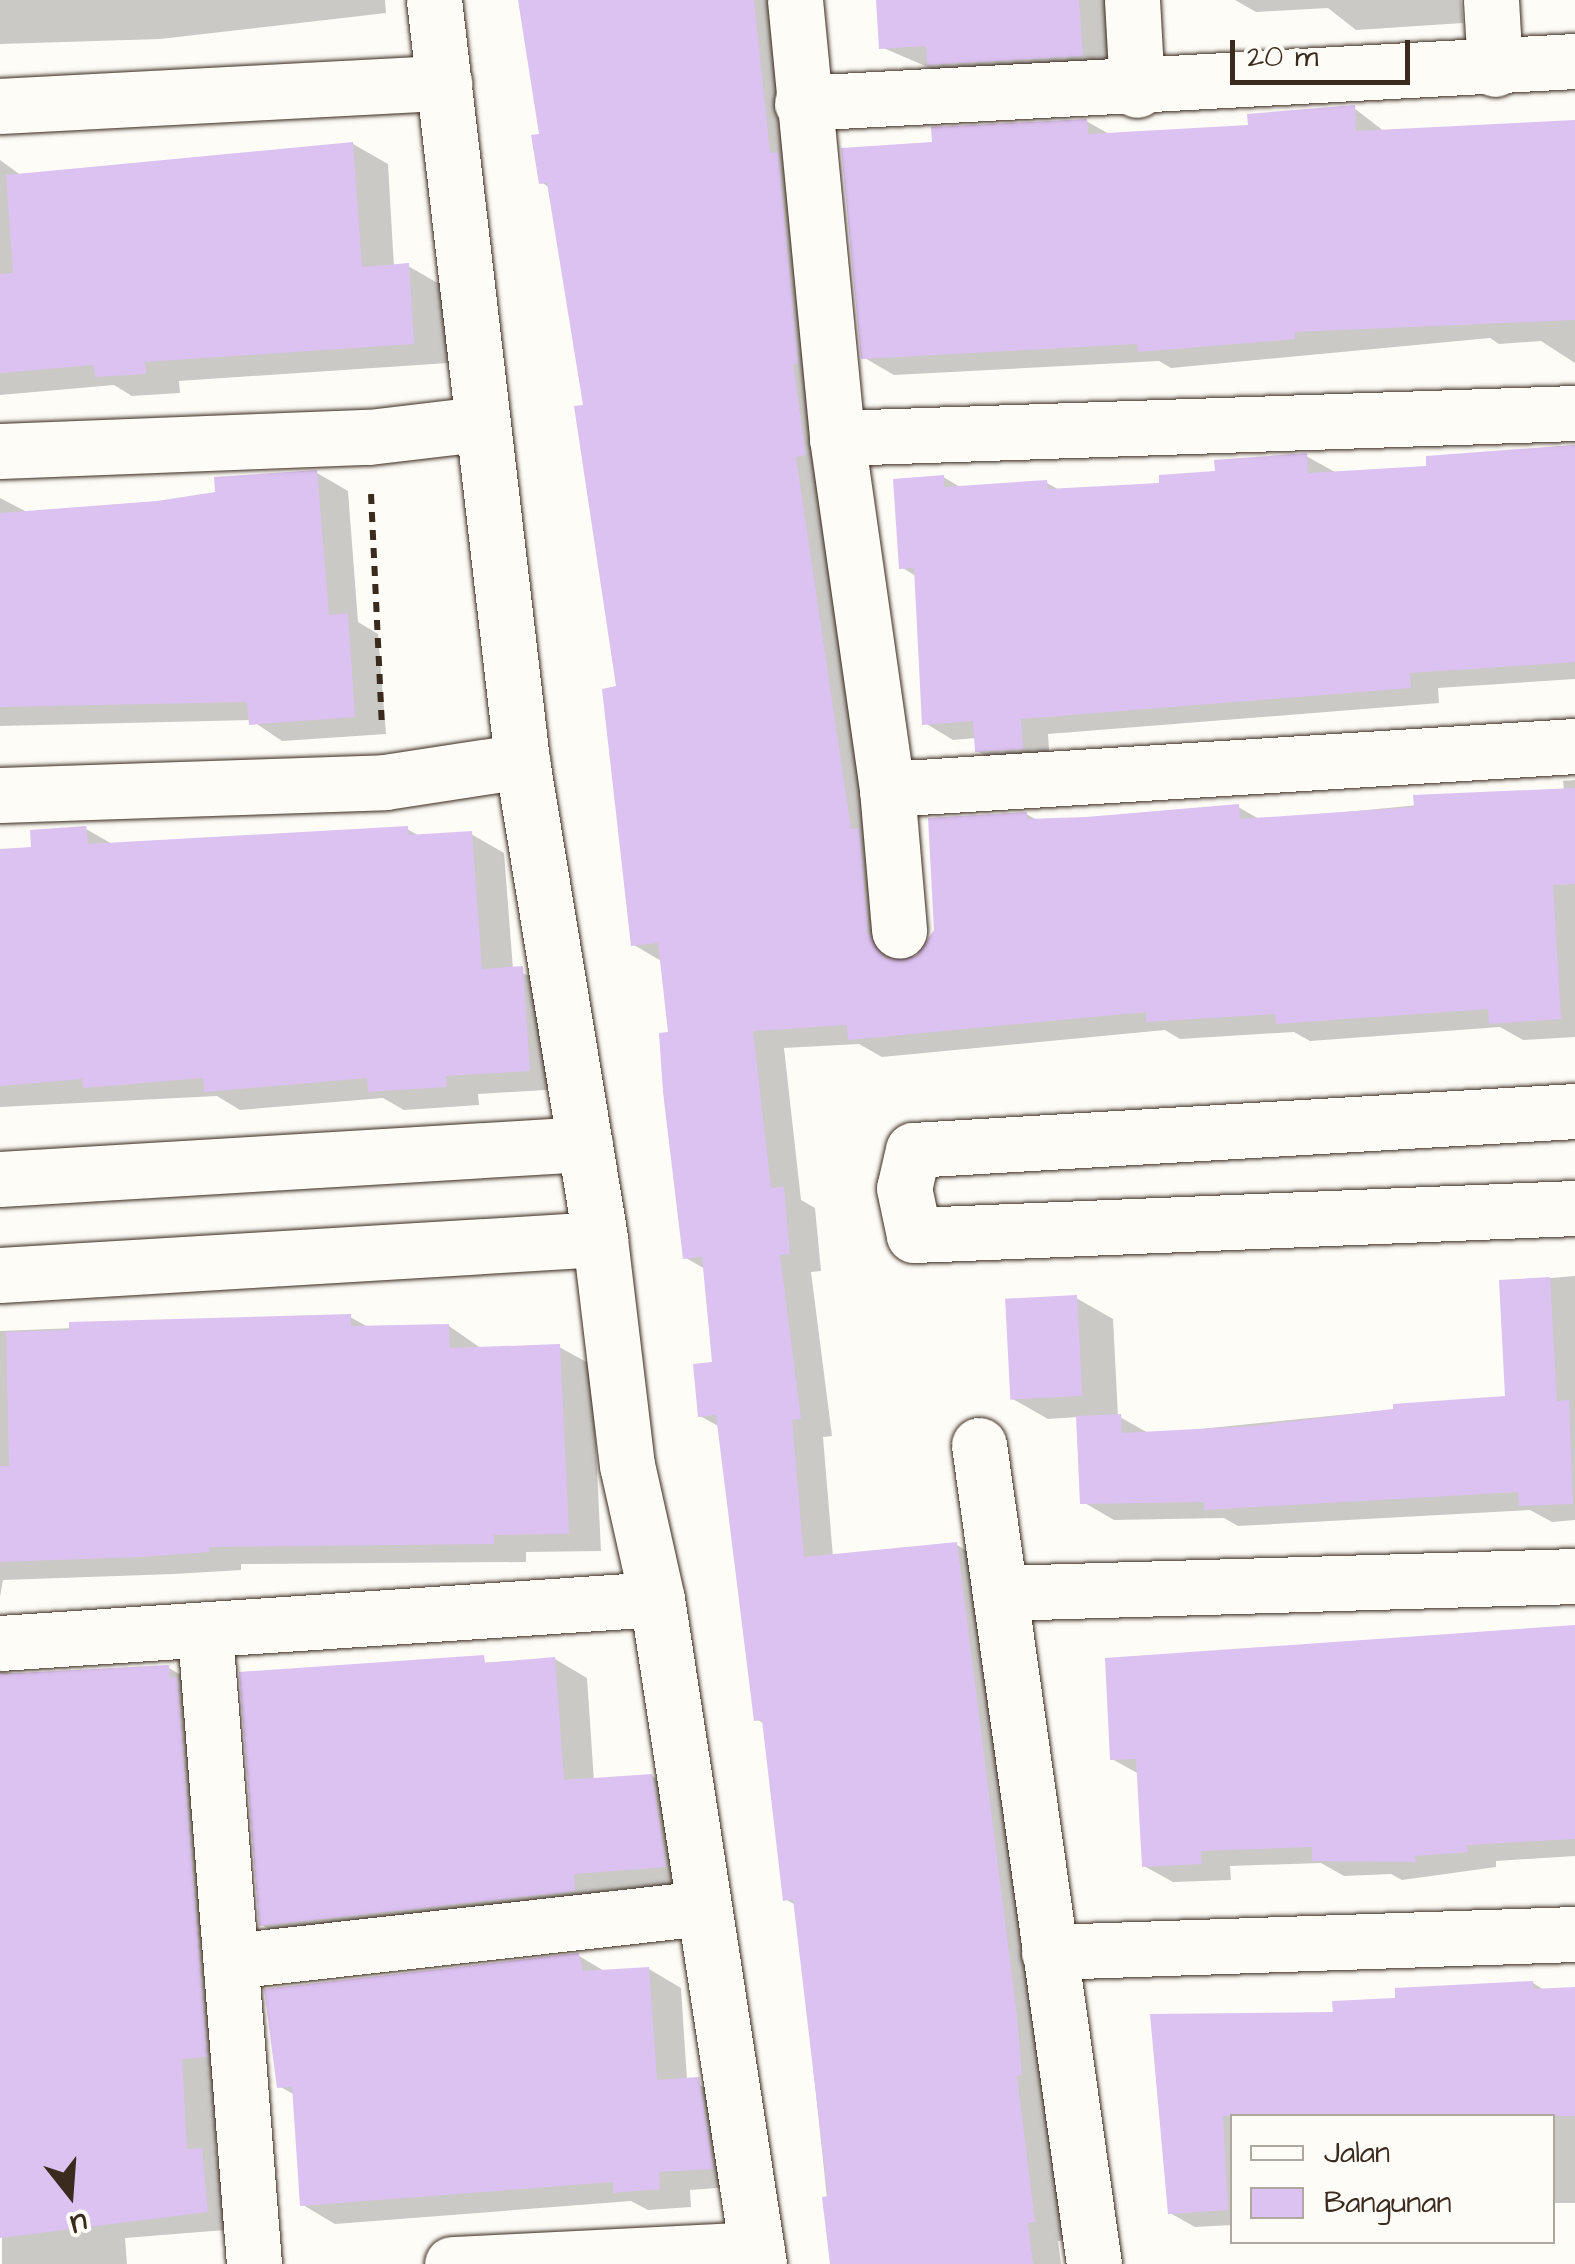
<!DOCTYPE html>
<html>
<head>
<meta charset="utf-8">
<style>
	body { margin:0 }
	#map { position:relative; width:1575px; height:2264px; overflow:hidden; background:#fdfcf7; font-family:"Architects Daughter",sans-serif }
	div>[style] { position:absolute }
	.shadow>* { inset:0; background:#0003 }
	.building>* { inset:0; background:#dcc2f1; transform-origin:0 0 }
	.path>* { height:6px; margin-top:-3px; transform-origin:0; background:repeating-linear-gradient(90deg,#3b2a1e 0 10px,transparent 0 18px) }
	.roads { filter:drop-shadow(0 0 2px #3b2a1e) drop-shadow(0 0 2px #3b2a1e) }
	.minor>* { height:55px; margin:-27.5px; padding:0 27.5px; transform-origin:27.5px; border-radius:27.5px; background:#fdfcf7 }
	span { translate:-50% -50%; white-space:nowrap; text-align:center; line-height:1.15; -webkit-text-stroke:9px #fdfcf7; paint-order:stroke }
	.legend { position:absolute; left:1230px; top:2114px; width:325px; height:130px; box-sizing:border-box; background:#fdfcf7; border:2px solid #afa8a0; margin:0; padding:12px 18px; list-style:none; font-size:30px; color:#3b2a1e }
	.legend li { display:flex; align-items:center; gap:20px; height:50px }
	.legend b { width:50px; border:2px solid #afa8a0 }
	.north { position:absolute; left:20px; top:2144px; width:100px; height:100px; -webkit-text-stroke:8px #fdfcf7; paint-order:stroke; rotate:163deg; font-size:28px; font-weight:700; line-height:40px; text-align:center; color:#3b2a1e }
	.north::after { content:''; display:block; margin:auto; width:35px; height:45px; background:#3b2a1e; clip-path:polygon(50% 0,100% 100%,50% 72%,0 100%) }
	.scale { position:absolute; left:1230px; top:40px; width:180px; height:45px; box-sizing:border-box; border:5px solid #3b2a1e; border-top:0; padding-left:12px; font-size:30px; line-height:35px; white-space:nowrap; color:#3b2a1e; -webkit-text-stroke:8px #fdfcf7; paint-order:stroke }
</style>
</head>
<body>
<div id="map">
	<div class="shadow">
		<div style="clip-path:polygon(0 0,385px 0,386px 13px,160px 39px,0 44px)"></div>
		<div style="clip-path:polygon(523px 0,776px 0,903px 959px,917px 959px,1026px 814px,1039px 821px,1238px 807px,1261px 820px,1564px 791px,1563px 781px,1575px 780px,1575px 1037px,1523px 1040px,1500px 1027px,1310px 1041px,1294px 1032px,1180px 1039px,1165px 1030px,882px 1057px,859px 1044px,784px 1048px,801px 1200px,815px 1208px,821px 1271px,811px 1272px,832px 1436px,823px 1437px,833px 1557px,957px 1545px,988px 1563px,1066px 2240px,1058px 2241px,1061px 2264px,834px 2264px,796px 1905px,785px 1899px,765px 1724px,756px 1719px,720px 1427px,700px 1416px,715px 1364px,705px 1269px,686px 1258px,663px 962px,634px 945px,618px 688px,586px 407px,550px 188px,541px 182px,542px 136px)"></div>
		<div style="clip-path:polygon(878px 0,1125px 0,1111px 72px,958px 80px,881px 47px)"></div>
		<div style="clip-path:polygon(1235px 0,1461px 0,1463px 23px,1356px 30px,1328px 8px,1256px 12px)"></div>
		<div style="clip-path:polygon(1354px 108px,1385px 132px,1575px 122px,1575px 363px,1541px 341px,1499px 344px,1490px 338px,1171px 368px,1159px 361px,894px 375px,863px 357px,934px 144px,1086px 121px,1111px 135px,1250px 128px)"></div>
		<div style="clip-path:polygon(353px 144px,388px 164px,394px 267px,408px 266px,443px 286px,448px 363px,179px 381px,180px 393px,132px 396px,114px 385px,0 395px,0 160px,22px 176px)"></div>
		<div style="clip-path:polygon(1575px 445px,1575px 679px,1438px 688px,1439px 703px,1048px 734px,1050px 764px,1006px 767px,977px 751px,976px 738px,953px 740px,925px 723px,916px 576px,901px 567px,943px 477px,962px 488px,1047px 483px,1061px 491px,1162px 485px,1306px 456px,1335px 472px,1429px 469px,1428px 459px)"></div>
		<div style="clip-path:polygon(317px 473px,348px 491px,358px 622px,378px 634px,386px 734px,282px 741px,251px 720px,0 726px,0 498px,29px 513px,158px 504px)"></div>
		<div style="clip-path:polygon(86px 829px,114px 845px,407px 829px,421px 837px,471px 834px,504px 853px,513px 969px,555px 987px,562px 1089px,478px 1094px,479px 1105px,404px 1110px,383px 1098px,240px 1110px,217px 1096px,0 1107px,0 852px,34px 850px)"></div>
		<div style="clip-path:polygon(1575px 1276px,1575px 1520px,1552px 1522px,1530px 1510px,1238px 1526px,1224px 1518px,1114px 1520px,1083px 1502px,1078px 1417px,1048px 1419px,1011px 1398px,1076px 1298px,1113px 1319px,1118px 1416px,1150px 1434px,1508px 1398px,1502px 1282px)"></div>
		<div style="clip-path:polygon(350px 1317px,370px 1328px,449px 1326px,482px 1349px,559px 1347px,592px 1365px,601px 1551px,526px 1552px,526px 1562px,241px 1564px,241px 1570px,174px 1574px,3px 1580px,0 1597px,0 1331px)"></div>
		<div style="clip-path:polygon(1575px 1630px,1575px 1856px,1496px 1861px,1496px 1867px,1402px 1880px,1391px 1874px,1344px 1876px,1321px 1863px,1230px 1866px,1231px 1880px,1173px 1882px,1144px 1866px,1139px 1774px,1112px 1759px,1108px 1661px)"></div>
		<div style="clip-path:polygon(555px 1659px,587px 1678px,594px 1781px,652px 1776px,684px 1795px,698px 1884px,605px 1891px,606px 1909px,294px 1944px,262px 1925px,242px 1675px)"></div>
		<div style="clip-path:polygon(169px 1668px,200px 1686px,217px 2159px,233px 2168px,238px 2229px,125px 2238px,127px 2264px,2px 2264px,0 1672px,60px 1676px)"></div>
		<div style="clip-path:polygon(579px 1956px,606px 1972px,649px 1969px,681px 1988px,687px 2080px,730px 2098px,744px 2186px,690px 2190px,691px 2207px,648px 2210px,631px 2201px,335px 2224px,303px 2205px,295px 2095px,279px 2086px,267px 1991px)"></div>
		<div style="clip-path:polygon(1533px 1983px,1546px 1991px,1575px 1990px,1575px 2203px,1552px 2203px,1552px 2116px,1232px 2116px,1232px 2225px,1195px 2227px,1170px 2213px,1153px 2017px,1336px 2015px)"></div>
	</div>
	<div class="building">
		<div style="clip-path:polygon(518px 0,754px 0,770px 153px,778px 152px,798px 364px,793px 364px,806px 455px,796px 457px,851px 829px,859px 828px,868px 933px,885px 958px,916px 956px,934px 930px,928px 818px,1027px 812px,1027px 819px,1086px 817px,1239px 804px,1240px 819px,1414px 807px,1413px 795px,1575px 788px,1575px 884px,1553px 885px,1561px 1019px,1489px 1024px,1488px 1009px,1276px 1024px,1275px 1014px,1146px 1022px,1146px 1012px,848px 1040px,847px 1025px,753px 1031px,771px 1188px,784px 1187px,790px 1254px,780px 1255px,801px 1419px,792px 1420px,804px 1557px,957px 1542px,1017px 2016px,1022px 2075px,1017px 2076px,1035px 2222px,1028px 2223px,1033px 2264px,830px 2264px,822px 2197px,828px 2196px,793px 1899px,783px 1901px,762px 1720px,754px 1721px,716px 1415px,698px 1417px,693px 1364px,712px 1362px,702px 1257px,683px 1259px,663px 1092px,659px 1033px,668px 1032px,658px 943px,631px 946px,602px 689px,616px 686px,574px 406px,583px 405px,547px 183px,539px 184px,531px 135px,539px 134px)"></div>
		<div style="clip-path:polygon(876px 0,1079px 0,1083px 56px,927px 65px,926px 46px,879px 49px)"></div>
		<div style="clip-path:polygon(1355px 105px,1356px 131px,1575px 120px,1575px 320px,1295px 332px,1295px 339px,1138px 352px,1137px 344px,861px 359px,841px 148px,932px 142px,931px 127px,1087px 119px,1088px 134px,1248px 125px,1247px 114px)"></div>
		<div style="clip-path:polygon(353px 142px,362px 267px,409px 263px,414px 344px,145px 362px,146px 374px,95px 377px,94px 365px,0 373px,0 274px,13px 273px,6px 175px)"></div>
		<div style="clip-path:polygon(1575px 445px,1575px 662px,1410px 673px,1411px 688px,1021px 719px,1023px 749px,975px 752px,973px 721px,922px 725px,914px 568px,899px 569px,893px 479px,944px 475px,944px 487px,1047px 480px,1048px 489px,1159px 483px,1159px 475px,1215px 471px,1214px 460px,1307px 453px,1308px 473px,1426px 466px,1426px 456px)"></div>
		<div style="clip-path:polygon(317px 470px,329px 615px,348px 613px,355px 717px,249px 725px,247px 702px,0 707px,0 513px,157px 501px,215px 492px,214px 477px)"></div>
		<div style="clip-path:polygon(86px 826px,88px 844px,408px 826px,408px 835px,472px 831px,482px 969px,523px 966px,530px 1071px,446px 1076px,447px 1087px,368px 1092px,367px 1078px,204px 1092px,203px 1078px,83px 1088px,82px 1079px,0 1086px,0 849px,31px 847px,30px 830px)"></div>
		<div style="clip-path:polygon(1550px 1277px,1557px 1401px,1569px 1400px,1573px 1504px,1519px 1506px,1518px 1492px,1204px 1510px,1204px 1502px,1080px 1504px,1076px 1416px,1121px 1414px,1122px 1433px,1254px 1426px,1393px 1409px,1393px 1404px,1505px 1396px,1499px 1280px)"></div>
		<div style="left:1077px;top:1295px;width:101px;height:72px;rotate:87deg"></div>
		<div style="clip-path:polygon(351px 1314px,351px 1326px,449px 1324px,450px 1348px,560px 1344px,569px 1534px,494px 1535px,494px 1544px,209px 1547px,210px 1552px,140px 1557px,0 1562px,0 1466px,9px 1466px,6px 1332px,69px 1330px,69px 1322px)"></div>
		<div style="clip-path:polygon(1575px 1625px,1575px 1839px,1467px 1845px,1468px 1852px,1415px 1856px,1416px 1862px,1312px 1861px,1312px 1847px,1201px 1851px,1202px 1864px,1142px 1867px,1136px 1759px,1110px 1760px,1105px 1658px)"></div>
		<div style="clip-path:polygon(484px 1655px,485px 1663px,555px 1657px,564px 1780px,652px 1774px,666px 1867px,574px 1874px,575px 1891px,259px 1926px,239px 1672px)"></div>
		<div style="clip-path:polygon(169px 1665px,170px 1678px,177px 1677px,207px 2057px,182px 2059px,187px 2149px,202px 2148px,208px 2212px,0 2238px,0 1674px)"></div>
		<div style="clip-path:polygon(579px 1953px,583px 1971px,649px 1967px,657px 2080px,699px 2077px,713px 2169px,659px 2172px,660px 2189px,613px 2193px,613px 2182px,300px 2206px,292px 2087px,277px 2088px,264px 1989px)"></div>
		<div style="clip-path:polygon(1533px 1981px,1534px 1989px,1575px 1987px,1575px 2116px,1223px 2116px,1228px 2210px,1168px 2214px,1150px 2014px,1333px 2012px,1332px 2001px,1395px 1998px,1395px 1988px)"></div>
	</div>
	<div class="path">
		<div style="left:371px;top:494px;width:232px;rotate:87.3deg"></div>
	</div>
	<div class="roads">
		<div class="minor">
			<div style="left:434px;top:0;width:766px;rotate:83.4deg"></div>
			<div style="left:522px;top:761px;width:484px;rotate:80.7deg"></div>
			<div style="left:600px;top:1239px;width:228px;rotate:83.2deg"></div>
			<div style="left:627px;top:1465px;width:137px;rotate:77.4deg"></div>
			<div style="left:657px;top:1599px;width:673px;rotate:81.28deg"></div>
			<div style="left:795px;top:0;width:440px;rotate:84.5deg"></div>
			<div style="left:837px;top:438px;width:355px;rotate:81.9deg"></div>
			<div style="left:887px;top:789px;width:142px;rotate:85.1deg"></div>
			<div style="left:1132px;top:0;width:90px;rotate:86.8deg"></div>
			<div style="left:1491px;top:0;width:69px;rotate:86.7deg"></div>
			<div style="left:802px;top:103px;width:774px;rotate:-3.11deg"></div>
			<div style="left:0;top:106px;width:445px;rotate:-3deg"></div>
			<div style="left:837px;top:438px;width:738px;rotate:-1.94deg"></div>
			<div style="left:0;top:451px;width:369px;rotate:-2.2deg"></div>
			<div style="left:369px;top:437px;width:112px;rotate:-6.7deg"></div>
			<div style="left:887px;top:789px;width:689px;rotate:-3.58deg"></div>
			<div style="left:0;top:795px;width:385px;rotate:-1.9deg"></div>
			<div style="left:385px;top:782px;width:139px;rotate:-8.7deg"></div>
			<div style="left:1575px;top:1111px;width:663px;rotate:176.63deg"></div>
			<div style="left:913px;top:1150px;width:39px;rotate:103deg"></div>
			<div style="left:904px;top:1188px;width:48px;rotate:78deg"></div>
			<div style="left:914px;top:1235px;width:662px;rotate:-2.34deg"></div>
			<div style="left:0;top:1179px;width:586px;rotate:-3.42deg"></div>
			<div style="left:0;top:1275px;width:601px;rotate:-3.43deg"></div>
			<div style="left:979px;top:1445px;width:827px;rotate:82.01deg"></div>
			<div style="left:1000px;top:1593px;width:575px;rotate:-1.69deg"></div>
			<div style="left:205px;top:1633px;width:633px;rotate:85.56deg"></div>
			<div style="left:0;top:1643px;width:658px;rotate:-3.83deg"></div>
			<div style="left:1049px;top:1952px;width:526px;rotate:-1.96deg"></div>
			<div style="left:231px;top:1961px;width:476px;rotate:-6.4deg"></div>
			<div style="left:452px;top:2264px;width:305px;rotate:-2.8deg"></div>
		</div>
	</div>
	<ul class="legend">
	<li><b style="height:12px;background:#fdfcf7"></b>Jalan</li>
	<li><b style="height:28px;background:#dcc2f1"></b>Bangunan</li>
	</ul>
	<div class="north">U</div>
	<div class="scale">20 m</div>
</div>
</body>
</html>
